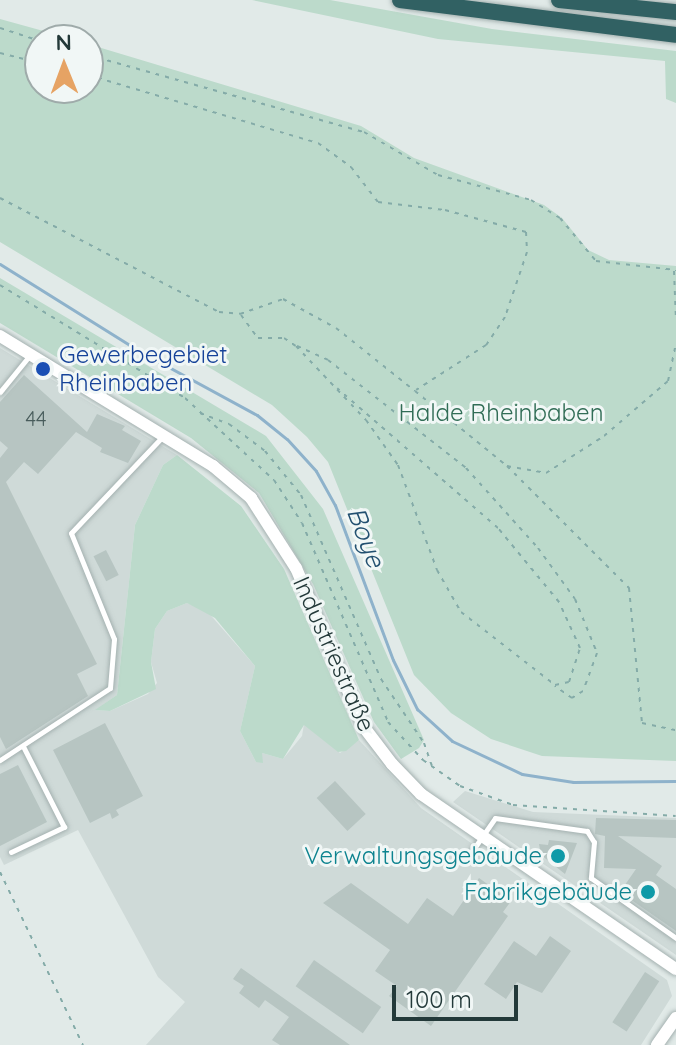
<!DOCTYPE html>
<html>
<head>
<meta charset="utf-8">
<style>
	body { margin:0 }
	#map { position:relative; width:676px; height:1045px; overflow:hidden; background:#e1eae8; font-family:Quicksand,sans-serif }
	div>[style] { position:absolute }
	.built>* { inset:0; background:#cfdad8 }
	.green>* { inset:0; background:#bcdacb }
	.stream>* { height:3px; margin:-1.5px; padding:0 1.5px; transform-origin:1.5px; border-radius:1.5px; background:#8eb2cb }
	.building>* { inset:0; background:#b7c5c2; transform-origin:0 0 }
	.path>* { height:2px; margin-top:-1px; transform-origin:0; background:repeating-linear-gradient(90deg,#84aba8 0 4px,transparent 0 10px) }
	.roads { filter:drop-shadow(0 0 2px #a4b1b0) drop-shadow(0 0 2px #a4b1b0) }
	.lane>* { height:5px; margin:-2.5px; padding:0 2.5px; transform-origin:2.5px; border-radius:2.5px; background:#fff }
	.secondary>* { height:12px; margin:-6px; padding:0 6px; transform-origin:6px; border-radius:6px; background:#fff }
	.highway>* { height:16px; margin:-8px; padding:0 8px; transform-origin:8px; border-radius:8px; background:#316163 }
	.dots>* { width:22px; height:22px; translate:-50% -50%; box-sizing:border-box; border:4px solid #f1f7f6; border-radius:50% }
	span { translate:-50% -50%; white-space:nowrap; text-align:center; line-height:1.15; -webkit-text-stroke:6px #f1f7f6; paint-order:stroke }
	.number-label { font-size:20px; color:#485c5b }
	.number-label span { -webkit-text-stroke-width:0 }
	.transit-label { font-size:24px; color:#164399 }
	.left { translate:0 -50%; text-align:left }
	.park-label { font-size:24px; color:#316d56 }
	.street-label { font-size:24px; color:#233939 }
	.culture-label { font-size:24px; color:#0d838f }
	.right { translate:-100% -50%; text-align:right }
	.water-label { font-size:26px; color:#225070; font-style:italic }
	.north { position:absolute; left:24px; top:24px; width:80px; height:80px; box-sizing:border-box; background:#f1f7f6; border:2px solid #9fabaa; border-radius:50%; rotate:359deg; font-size:22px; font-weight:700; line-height:32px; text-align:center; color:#233939 }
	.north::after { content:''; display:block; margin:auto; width:28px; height:36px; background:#e6a364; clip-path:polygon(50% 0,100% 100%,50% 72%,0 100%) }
	.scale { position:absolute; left:392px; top:985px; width:126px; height:36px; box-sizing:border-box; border:4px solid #233939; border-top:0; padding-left:10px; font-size:24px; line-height:28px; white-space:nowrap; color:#233939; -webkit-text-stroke:6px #f1f7f6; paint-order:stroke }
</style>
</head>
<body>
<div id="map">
	<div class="built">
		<div style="clip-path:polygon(0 348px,177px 455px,163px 465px,135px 525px,117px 695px,96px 710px,110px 711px,148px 694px,157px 683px,151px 662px,155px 629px,167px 611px,187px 603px,207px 611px,255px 666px,240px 731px,256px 762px,262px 753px,283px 759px,302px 736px,304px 724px,340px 753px,359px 740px,421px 808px,667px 980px,672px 996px,641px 1045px,146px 1045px,185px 1002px,158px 977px,78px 830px,4px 865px,0 857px)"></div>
		<div style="clip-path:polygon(465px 791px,533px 812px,676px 818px,676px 955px,453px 802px)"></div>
	</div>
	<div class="green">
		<div style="clip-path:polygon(252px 0,330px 0,492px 29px,676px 51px,676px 103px,666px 99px,665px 61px,438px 39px)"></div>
		<div style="clip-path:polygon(0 19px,76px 40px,40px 40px,40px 88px,88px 88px,88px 44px,361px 126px,414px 158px,544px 205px,562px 218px,588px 250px,609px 260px,676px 266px,676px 761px,542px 756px,491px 739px,451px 713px,414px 675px,328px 462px,307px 437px,272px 405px,0 242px)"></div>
		<div style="clip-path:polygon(0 278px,266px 436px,323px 509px,424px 740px,419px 748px,401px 759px,374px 722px,313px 584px,259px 493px,191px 438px,0 323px)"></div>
		<div style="clip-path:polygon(177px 455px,241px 506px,284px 569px,359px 740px,346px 751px,338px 752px,304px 725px,283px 759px,262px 753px,263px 763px,256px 762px,240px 731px,255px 666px,215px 618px,187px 603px,167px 611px,155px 629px,151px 662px,156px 689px,110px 711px,95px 710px,117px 695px,135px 525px,163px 465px)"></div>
	</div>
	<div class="stream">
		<div style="left:0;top:264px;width:166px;rotate:32deg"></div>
		<div style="left:141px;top:352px;width:132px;rotate:28.5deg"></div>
		<div style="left:257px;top:415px;width:38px;rotate:39deg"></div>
		<div style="left:287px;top:439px;width:43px;rotate:47.8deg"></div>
		<div style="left:316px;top:471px;width:39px;rotate:61deg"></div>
		<div style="left:335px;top:505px;width:165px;rotate:69.5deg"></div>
		<div style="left:393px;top:660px;width:55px;rotate:63.9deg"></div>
		<div style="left:417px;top:709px;width:47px;rotate:42.4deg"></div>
		<div style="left:452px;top:741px;width:77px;rotate:25.2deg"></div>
		<div style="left:522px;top:774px;width:52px;rotate:8.9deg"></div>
		<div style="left:573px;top:782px;width:103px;rotate:-0.6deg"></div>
	</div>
	<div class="building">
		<div style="clip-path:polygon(24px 375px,87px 432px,97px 414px,125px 426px,122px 430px,141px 441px,128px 463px,100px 452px,102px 448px,76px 432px,38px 474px,24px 462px,6px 482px,97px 664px,77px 674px,88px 696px,6px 749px,0 737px,0 458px,8px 448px,0 441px,0 402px)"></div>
		<div style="left:106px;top:550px;width:28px;height:14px;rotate:63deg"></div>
		<div style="clip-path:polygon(105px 723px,143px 796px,116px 810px,119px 815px,112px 819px,110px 813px,90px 823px,53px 750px)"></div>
		<div style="clip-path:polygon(18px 765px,47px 822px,0 846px,0 774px)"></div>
		<div style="left:335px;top:781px;width:45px;height:25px;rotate:47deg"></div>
		<div style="clip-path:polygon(596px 818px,676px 820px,676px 838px,618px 836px,662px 866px,656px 875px,676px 889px,676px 931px,620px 892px,636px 869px,604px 868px,605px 836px,595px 834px)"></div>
		<div style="clip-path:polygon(549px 840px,577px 843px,565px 874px,541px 855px,539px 844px,548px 845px)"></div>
		<div style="clip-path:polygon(479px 878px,511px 901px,503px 912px,508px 916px,431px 1026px,389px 996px,397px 986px,375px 971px,390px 950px,323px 903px,351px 883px,408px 924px,427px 898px,453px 916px)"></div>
		<div style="clip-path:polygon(550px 936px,571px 951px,542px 993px,517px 982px,506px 999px,484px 984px,514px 941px,536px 956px)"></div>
		<div style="left:314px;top:960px;width:82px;height:32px;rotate:35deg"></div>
		<div style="clip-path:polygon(241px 968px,350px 1045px,280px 1045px,272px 1040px,289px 1017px,265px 1000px,259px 1008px,239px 993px,244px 986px,233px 979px)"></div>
		<div style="left:645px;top:972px;width:17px;height:60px;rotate:33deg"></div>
	</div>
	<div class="path">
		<div style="left:0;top:28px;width:42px;rotate:18deg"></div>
		<div style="left:0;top:53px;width:41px;rotate:14deg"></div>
		<div style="left:88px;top:55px;width:287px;rotate:15.6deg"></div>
		<div style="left:364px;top:132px;width:86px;rotate:30.2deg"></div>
		<div style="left:438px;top:175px;width:96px;rotate:15deg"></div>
		<div style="left:531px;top:200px;width:34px;rotate:32deg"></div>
		<div style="left:560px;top:218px;width:56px;rotate:50.1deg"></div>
		<div style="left:596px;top:261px;width:81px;rotate:6.4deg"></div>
		<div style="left:88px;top:75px;width:240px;rotate:16.5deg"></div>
		<div style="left:318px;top:143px;width:41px;rotate:36deg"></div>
		<div style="left:351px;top:167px;width:44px;rotate:52.4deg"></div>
		<div style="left:378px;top:202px;width:67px;rotate:6.8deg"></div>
		<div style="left:445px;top:210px;width:84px;rotate:15.2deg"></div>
		<div style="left:526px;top:232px;width:20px;rotate:87deg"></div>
		<div style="left:527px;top:252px;width:69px;rotate:108.7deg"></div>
		<div style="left:505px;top:317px;width:34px;rotate:124deg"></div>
		<div style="left:486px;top:345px;width:83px;rotate:147.3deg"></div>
		<div style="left:0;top:198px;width:247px;rotate:27.5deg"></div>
		<div style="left:219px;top:312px;width:21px;rotate:5deg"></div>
		<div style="left:240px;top:314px;width:46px;rotate:-19.2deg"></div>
		<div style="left:283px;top:299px;width:60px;rotate:28.7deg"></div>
		<div style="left:336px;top:328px;width:101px;rotate:38.6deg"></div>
		<div style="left:415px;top:391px;width:119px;rotate:39.2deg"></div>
		<div style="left:507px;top:466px;width:173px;rotate:45deg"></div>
		<div style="left:629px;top:588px;width:136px;rotate:84.5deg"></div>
		<div style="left:642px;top:723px;width:35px;rotate:12deg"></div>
		<div style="left:674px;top:271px;width:50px;rotate:87.7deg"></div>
		<div style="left:0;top:285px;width:217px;rotate:31.4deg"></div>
		<div style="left:185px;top:398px;width:121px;rotate:42.7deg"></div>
		<div style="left:274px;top:480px;width:51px;rotate:56.9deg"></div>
		<div style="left:302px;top:523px;width:217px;rotate:66.6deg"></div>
		<div style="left:388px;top:722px;width:52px;rotate:47.4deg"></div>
		<div style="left:423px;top:760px;width:45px;rotate:35.1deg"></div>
		<div style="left:460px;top:786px;width:56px;rotate:19.7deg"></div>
		<div style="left:513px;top:805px;width:163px;rotate:3.9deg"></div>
		<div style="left:241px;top:315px;width:29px;rotate:54deg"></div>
		<div style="left:258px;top:338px;width:26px"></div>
		<div style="left:284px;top:338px;width:14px;rotate:34deg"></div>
		<div style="left:296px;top:346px;width:102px;rotate:46.6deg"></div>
		<div style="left:366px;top:420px;width:55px;rotate:54.6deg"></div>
		<div style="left:398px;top:465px;width:112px;rotate:69.6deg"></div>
		<div style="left:437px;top:570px;width:48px;rotate:60.3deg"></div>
		<div style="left:461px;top:612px;width:119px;rotate:37.8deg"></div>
		<div style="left:555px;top:685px;width:14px;rotate:-12deg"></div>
		<div style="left:569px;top:682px;width:36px;rotate:-72deg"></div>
		<div style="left:580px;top:648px;width:51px;rotate:-114.5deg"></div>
		<div style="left:559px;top:602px;width:96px;rotate:-129.5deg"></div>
		<div style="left:498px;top:528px;width:213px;rotate:-139deg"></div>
		<div style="left:297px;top:346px;width:34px;rotate:24deg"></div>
		<div style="left:328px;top:360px;width:175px;rotate:38deg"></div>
		<div style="left:466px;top:468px;width:108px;rotate:48deg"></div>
		<div style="left:538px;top:548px;width:63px;rotate:54deg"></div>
		<div style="left:575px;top:599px;width:58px;rotate:67.8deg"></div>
		<div style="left:597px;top:653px;width:40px;rotate:110.2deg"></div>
		<div style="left:583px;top:691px;width:13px;rotate:148deg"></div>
		<div style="left:572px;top:698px;width:21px;rotate:-145deg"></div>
		<div style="left:200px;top:413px;width:31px;rotate:21deg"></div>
		<div style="left:229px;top:424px;width:45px;rotate:36.9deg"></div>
		<div style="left:265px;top:451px;width:57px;rotate:50.7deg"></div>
		<div style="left:301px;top:495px;width:201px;rotate:66.5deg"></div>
		<div style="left:381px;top:679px;width:77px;rotate:56.1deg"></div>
		<div style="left:424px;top:743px;width:24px;rotate:71deg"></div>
		<div style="left:507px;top:466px;width:40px;rotate:10deg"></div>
		<div style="left:546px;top:473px;width:69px;rotate:-32.5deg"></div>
		<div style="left:604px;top:436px;width:84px;rotate:-40.7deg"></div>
		<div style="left:668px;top:381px;width:38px;rotate:-78deg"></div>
		<div style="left:0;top:872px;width:192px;rotate:64.4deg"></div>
	</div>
	<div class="roads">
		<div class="lane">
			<div style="left:0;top:392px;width:48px;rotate:-51deg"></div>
			<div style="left:0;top:760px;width:131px;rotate:-33.2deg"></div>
			<div style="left:110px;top:688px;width:49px;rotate:-85.3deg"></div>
			<div style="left:114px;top:639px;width:114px;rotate:-112.1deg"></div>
			<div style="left:71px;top:533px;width:132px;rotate:-46.5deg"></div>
			<div style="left:11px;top:852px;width:59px;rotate:-25.3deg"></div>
			<div style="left:64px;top:827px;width:89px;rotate:-116.9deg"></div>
			<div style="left:468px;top:857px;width:47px;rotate:-55.3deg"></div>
			<div style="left:495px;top:818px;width:93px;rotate:8deg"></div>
			<div style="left:587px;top:831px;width:13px;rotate:58deg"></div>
			<div style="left:594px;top:842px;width:36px;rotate:95deg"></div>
			<div style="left:591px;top:878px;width:104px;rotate:35.2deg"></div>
		</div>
		<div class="secondary">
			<div style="left:0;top:336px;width:250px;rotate:31.4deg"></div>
			<div style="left:213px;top:466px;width:50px;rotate:40.1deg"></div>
			<div style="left:251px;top:498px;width:83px;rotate:57.3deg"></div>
			<div style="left:296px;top:568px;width:172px;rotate:67deg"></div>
			<div style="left:363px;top:726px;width:48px;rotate:52.7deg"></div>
			<div style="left:392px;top:764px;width:42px;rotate:46deg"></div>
			<div style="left:421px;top:794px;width:309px;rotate:34.5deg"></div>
			<div style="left:657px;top:1045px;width:33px;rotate:-55deg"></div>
		</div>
		<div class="highway">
			<div style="left:400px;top:0;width:278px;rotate:7.2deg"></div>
			<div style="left:559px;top:0;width:118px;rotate:5.9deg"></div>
		</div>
	</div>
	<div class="dots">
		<div style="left:43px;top:369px;background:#1a4fb4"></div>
		<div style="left:558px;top:856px;background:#0f9aa8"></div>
		<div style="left:648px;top:892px;background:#0f9aa8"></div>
	</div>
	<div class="number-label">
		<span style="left:36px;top:418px">44</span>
	</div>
	<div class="transit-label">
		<span class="left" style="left:59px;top:369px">Gewerbegebiet<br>Rheinbaben</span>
	</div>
	<div class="park-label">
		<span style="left:501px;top:413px">Halde Rheinbaben</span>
	</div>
	<div class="street-label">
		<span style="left:334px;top:654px;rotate:66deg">Industriestraße</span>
	</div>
	<div class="culture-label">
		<span class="right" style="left:542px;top:856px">Verwaltungsgebäude</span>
		<span class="right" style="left:632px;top:892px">Fabrikgebäude</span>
	</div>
	<div class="water-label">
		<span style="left:366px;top:537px;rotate:69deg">Boye</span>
	</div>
	<div class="north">N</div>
	<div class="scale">100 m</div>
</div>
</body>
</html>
